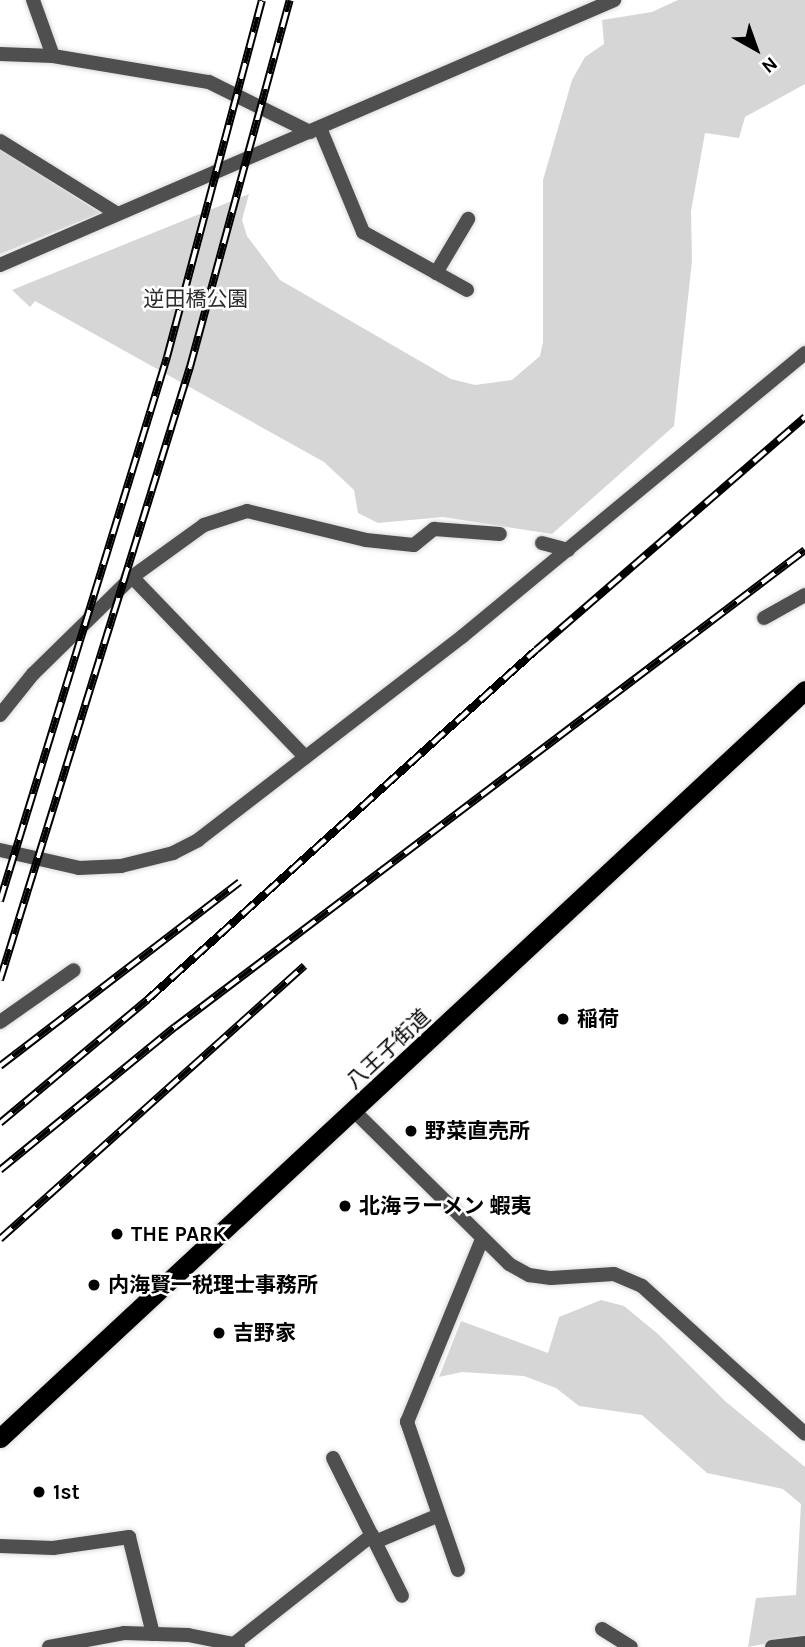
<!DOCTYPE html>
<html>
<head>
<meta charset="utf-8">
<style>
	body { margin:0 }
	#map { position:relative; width:805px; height:1647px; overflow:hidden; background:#fff; font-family:Karla,"Noto Sans JP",sans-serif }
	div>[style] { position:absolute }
	.green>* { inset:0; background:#d6d6d6 }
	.roads { filter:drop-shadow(0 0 2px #dbdbdb) drop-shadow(0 0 2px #dbdbdb) }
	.service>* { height:14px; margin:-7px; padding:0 7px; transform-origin:7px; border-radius:7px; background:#4f4f4f }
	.minor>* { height:14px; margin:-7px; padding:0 7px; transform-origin:7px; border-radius:7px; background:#4f4f4f }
	.tertiary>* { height:14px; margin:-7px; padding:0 7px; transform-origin:7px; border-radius:7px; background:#4f4f4f }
	.trunk>* { height:19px; margin:-9.5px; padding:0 9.5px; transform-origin:9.5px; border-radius:9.5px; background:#000 }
	.rail>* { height:8px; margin-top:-4px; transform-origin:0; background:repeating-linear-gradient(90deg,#fff 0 16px,#000 0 32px); box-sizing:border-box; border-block:2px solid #000 }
	.dots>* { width:19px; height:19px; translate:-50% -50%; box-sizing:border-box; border:4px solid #fff; border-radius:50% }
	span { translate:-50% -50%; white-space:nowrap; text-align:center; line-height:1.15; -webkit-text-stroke:5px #fff; paint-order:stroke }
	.park-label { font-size:21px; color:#2d2d2d }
	.poi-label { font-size:21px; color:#000; font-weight:700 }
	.left { translate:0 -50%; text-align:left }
	.street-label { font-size:21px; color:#000 }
	.north { position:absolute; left:721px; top:14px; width:70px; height:70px; -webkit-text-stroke:5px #fff; paint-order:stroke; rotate:140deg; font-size:19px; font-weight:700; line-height:28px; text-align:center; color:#000 }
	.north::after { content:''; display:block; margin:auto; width:24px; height:32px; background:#000; clip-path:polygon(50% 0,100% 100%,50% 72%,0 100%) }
</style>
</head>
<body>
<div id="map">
	<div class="green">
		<div style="clip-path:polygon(678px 0,805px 0,805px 84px,745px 117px,739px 138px,705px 133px,691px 211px,692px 261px,674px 426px,552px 534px,443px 517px,378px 523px,358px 513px,354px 490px,324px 462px,35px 301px,30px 307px,12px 290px,249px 194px,242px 220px,247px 236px,280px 280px,451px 379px,475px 385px,512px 380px,540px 356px,543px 342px,543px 180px,572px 80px,585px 57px,604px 44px,602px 20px,652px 12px)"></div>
		<div style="clip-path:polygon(0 149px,100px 213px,0 254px)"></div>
		<div style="clip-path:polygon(601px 1300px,624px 1306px,658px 1334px,725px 1401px,805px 1467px,805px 1636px,748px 1647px,756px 1598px,796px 1595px,801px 1504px,783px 1489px,707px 1473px,642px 1415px,579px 1406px,556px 1388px,524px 1376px,462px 1372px,439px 1377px,461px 1321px,548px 1353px,559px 1317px)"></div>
	</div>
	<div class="roads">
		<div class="service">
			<div style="left:0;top:141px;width:137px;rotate:31.8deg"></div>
			<div style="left:542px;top:543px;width:27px;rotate:15deg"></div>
			<div style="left:132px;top:577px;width:250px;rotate:46.1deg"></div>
			<div style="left:764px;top:618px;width:47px;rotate:-29.3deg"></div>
			<div style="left:0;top:715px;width:53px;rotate:-51.2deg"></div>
			<div style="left:33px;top:674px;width:139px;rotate:-44.4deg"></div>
			<div style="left:132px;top:577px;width:89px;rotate:-35.8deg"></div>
			<div style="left:204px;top:525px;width:45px;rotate:-18deg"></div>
			<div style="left:247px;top:511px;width:122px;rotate:13.7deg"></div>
			<div style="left:366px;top:540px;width:48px;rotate:5.9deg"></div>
			<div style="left:414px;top:545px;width:26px;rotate:-39deg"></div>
			<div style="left:434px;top:529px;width:66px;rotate:4.3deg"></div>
			<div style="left:333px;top:1458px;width:154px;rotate:63.4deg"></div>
			<div style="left:375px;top:1542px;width:67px;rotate:-22.8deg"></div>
			<div style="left:0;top:1546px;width:53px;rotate:2.2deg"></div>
			<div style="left:53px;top:1548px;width:77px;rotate:-8.2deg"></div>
			<div style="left:129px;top:1537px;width:100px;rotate:76.1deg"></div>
			<div style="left:458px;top:1570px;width:157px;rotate:-109deg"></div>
			<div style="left:407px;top:1422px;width:198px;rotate:-67.7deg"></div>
			<div style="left:602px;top:1629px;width:34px;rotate:32deg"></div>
			<div style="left:238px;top:1647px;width:5px;rotate:-143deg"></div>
			<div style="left:234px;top:1644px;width:176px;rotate:-38.3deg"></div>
			<div style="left:772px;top:1647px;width:33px;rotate:-7deg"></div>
		</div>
		<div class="minor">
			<div style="left:33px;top:0;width:59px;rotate:70.3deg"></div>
			<div style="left:0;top:54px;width:53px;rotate:2.2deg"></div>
			<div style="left:53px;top:56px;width:158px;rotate:9.5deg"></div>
			<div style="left:209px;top:82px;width:113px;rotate:26.3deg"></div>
			<div style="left:320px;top:128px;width:113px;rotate:67.5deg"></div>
			<div style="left:363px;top:232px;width:119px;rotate:29.1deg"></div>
			<div style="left:0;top:265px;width:669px;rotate:-23.34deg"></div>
			<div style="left:436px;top:273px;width:63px;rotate:-59.3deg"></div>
			<div style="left:0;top:850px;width:81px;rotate:12.8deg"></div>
			<div style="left:79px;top:868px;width:42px;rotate:-2.7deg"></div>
			<div style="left:121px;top:866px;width:54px;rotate:-14deg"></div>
			<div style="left:173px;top:853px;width:28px;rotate:-27deg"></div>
			<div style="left:198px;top:840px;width:334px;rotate:-37.6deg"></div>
			<div style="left:463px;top:636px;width:444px;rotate:-39.6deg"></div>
			<div style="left:0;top:1022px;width:90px;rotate:-35.1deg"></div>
			<div style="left:49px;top:1647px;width:76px;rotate:-10.6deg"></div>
			<div style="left:124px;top:1633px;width:64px;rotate:1.8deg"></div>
			<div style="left:188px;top:1635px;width:47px;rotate:11.1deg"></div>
		</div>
		<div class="tertiary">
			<div style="left:354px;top:1111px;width:218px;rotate:44.6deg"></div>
			<div style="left:509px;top:1264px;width:23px;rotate:29deg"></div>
			<div style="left:529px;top:1275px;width:22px;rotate:8deg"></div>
			<div style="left:551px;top:1278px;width:63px;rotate:-3.6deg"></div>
			<div style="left:614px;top:1274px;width:30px;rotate:23deg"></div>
			<div style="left:642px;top:1286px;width:220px;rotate:42.2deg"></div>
		</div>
		<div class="trunk">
			<div style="left:0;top:1438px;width:1099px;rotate:-42.9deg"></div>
		</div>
	</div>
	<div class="rail">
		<div style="left:0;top:901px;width:569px;rotate:-72.93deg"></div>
		<div style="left:167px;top:357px;width:369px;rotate:-75.1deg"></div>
		<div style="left:0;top:980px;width:642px;rotate:-72.78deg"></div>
		<div style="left:190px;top:367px;width:380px;rotate:-74.8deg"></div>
		<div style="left:0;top:1066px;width:302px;rotate:-37.5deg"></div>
		<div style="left:0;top:1123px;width:192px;rotate:-39.9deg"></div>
		<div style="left:147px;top:1000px;width:523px;rotate:-41.98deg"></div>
		<div style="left:536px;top:650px;width:356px;rotate:-40.9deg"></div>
		<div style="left:0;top:1170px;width:226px;rotate:-39.3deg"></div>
		<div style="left:175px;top:1027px;width:790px;rotate:-37.13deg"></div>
		<div style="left:0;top:1239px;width:409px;rotate:-41.9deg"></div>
	</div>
	<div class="dots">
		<div style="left:563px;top:1019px;background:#000"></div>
		<div style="left:411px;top:1131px;background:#000"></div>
		<div style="left:345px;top:1206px;background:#000"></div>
		<div style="left:117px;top:1234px;background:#000"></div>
		<div style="left:94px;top:1285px;background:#000"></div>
		<div style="left:219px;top:1333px;background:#000"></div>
		<div style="left:39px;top:1492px;background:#000"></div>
	</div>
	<div class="park-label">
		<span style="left:196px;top:299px">逆田橋公園</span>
	</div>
	<div class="poi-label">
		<span class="left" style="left:577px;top:1019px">稲荷</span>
		<span class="left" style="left:425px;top:1131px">野菜直売所</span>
		<span class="left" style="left:359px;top:1206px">北海ラーメン 蝦夷</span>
		<span class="left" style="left:131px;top:1234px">THE PARK</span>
		<span class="left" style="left:108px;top:1285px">内海賢一税理士事務所</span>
		<span class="left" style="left:233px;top:1333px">吉野家</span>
		<span class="left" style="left:53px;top:1492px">1st</span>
	</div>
	<div class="street-label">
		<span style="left:388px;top:1049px;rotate:-43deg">八王子街道</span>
	</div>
	<div class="north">N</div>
</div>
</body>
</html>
